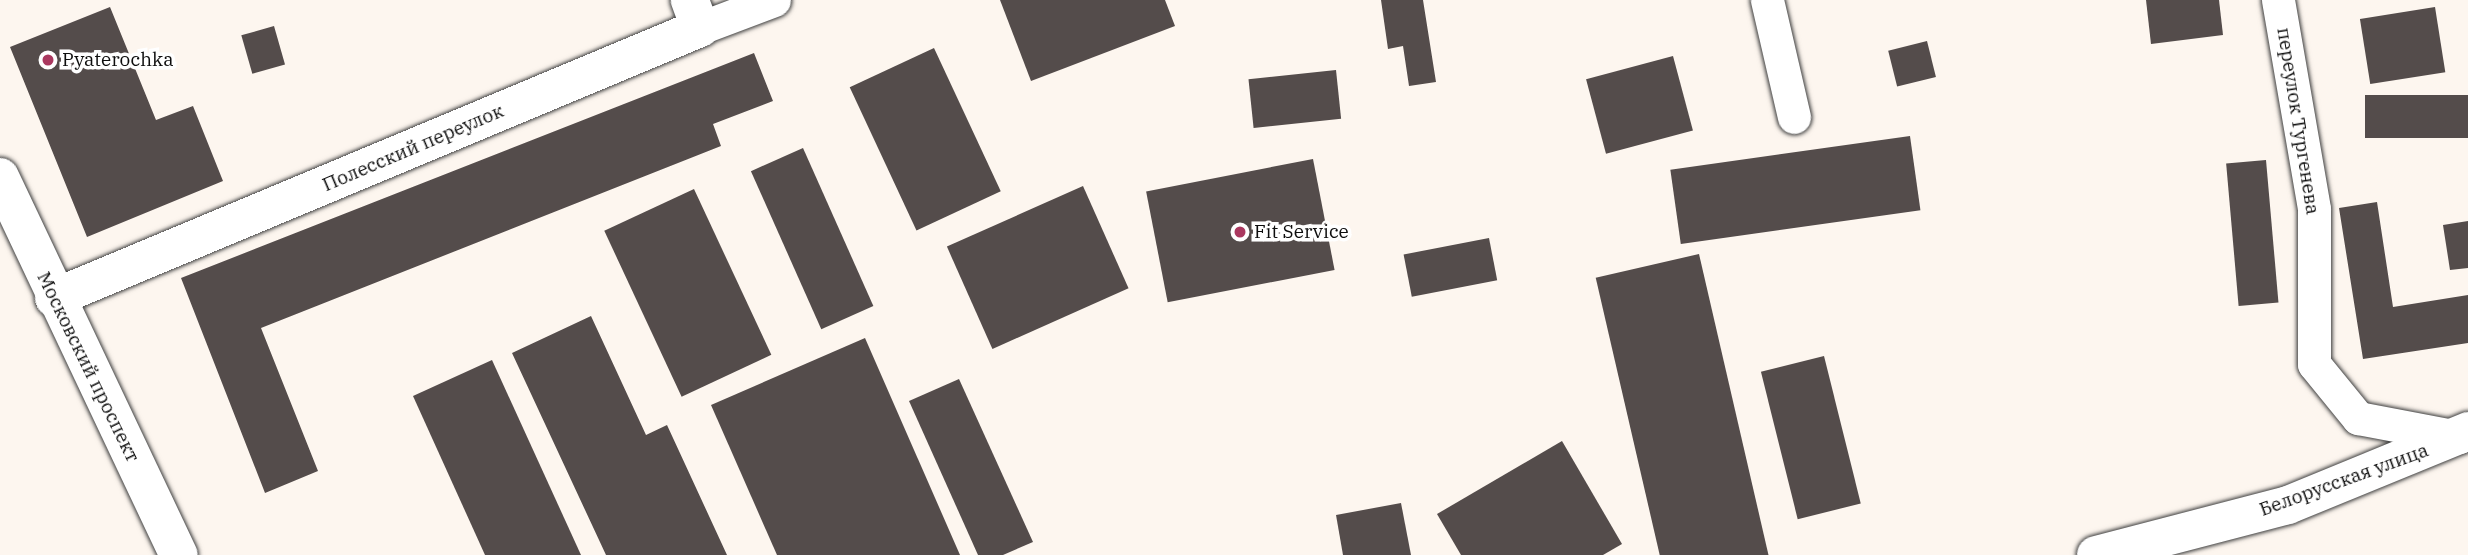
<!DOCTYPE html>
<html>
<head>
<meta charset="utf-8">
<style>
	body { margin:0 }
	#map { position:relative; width:2468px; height:555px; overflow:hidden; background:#fdf6ef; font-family:"IBM Plex Serif",serif }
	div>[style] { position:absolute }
	.building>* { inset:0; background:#544c4b; transform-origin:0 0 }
	.roads { filter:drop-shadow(0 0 2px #404040) drop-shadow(0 0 2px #404040) }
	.minor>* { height:33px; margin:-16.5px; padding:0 16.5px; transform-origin:16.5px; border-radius:16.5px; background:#fff }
	.tertiary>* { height:38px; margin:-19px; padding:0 19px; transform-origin:19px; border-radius:19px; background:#fff }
	.dots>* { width:19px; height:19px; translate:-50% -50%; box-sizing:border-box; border:4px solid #fff; border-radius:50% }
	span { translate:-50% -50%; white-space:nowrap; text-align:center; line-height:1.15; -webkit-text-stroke:7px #fff; paint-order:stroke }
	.poi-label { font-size:19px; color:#0d0d0d }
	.left { translate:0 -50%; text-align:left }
	.street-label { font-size:19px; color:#0d0d0d }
</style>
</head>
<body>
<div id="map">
	<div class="building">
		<div style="clip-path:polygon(1000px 0,1165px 0,1175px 26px,1031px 81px)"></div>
		<div style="clip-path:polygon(1381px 0,1423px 0,1436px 82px,1409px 86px,1403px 46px,1388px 49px)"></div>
		<div style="clip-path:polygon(2146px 0,2219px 0,2223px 35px,2151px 44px)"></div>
		<div style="clip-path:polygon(110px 7px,156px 120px,193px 106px,223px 181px,87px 237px,10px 47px)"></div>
		<div style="left:2435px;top:7px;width:66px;height:76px;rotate:81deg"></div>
		<div style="left:274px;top:26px;width:40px;height:34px;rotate:74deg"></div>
		<div style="left:1927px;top:41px;width:37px;height:40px;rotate:76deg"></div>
		<div style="left:934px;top:48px;width:158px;height:93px;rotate:65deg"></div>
		<div style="clip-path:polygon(754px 53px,773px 101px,713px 124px,721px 146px,261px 328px,318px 471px,265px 493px,181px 278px)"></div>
		<div style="left:1673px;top:56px;width:77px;height:90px;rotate:75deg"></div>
		<div style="left:1336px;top:70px;width:49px;height:88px;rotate:84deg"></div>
		<div style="left:2468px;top:95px;width:43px;height:103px;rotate:90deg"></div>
		<div style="left:1910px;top:136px;width:75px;height:242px;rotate:82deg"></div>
		<div style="left:803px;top:148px;width:173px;height:57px;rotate:66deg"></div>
		<div style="left:1313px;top:159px;width:113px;height:170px;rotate:79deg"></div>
		<div style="left:2266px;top:160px;width:143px;height:40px;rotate:85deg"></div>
		<div style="left:1083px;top:186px;width:112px;height:149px;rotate:66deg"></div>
		<div style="left:694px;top:189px;width:183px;height:99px;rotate:65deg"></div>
		<div style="clip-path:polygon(2377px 202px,2393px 307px,2468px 295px,2468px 343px,2363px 359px,2339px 208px)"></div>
		<div style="clip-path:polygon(2468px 221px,2468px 268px,2450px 270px,2443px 225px)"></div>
		<div style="left:1489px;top:238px;width:43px;height:87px;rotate:79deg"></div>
		<div style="left:1699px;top:254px;width:309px;height:106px;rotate:77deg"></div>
		<div style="clip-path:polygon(591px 316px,646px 435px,667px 425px,727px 555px,606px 555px,512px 353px)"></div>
		<div style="clip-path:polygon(865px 338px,960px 555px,777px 555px,711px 405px)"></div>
		<div style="left:1824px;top:356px;width:152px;height:65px;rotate:76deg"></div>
		<div style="clip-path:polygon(492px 360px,581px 555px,485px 555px,413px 396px)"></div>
		<div style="clip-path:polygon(959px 379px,1033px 542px,1003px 555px,978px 555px,909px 401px)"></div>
		<div style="clip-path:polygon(1562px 441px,1622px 544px,1603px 555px,1461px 555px,1437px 514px)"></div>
		<div style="clip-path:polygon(1401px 503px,1411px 555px,1343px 555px,1336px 515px)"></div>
	</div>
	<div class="roads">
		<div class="minor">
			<div style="left:1767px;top:0;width:120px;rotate:77deg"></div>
			<div style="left:2278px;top:0;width:212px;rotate:80.2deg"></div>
			<div style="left:2314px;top:209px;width:155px;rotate:90deg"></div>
			<div style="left:2314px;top:364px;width:70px;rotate:50.8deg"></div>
			<div style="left:2358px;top:418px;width:103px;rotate:10.7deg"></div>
			<div style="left:700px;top:28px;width:79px;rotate:-20.7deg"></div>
		</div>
		<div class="tertiary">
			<div style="left:0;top:177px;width:418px;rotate:64.7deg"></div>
			<div style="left:54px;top:298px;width:700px;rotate:-22.68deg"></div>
			<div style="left:700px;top:28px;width:30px;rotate:-110deg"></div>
			<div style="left:2096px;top:555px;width:198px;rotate:-14.6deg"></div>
			<div style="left:2288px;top:505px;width:195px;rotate:-22.3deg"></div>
		</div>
	</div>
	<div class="dots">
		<div style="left:48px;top:60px;background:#aa385f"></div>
		<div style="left:1240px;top:232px;background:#aa385f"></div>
	</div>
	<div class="poi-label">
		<span class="left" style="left:62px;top:60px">Pyaterochka</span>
		<span class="left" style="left:1254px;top:232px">Fit Service</span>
	</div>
	<div class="street-label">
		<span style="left:2298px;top:121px;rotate:81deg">переулок Тургенева</span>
		<span style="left:413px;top:148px;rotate:-23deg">Полесский переулок</span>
		<span style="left:88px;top:367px;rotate:64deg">Московский проспект</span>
		<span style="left:2344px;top:480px;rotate:-20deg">Белорусская улица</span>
	</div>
</div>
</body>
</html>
